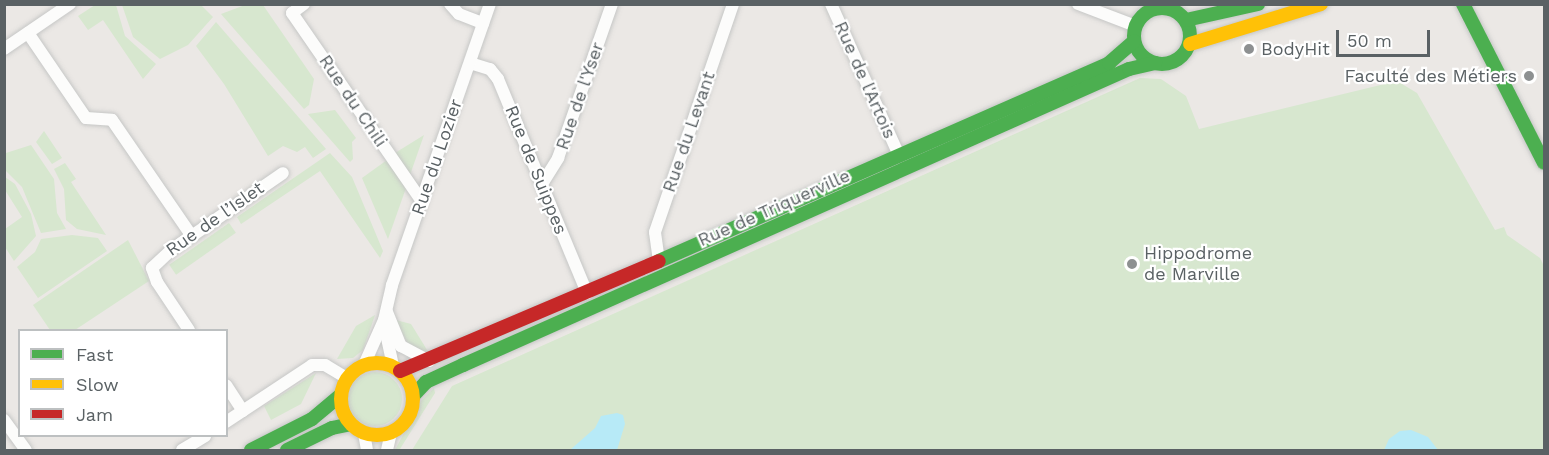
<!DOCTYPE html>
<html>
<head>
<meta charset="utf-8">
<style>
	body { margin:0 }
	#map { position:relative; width:1549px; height:455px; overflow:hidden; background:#ebe8e5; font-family:"Work Sans",sans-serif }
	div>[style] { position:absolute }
	.green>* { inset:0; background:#d7e7cf; transform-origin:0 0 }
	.round { border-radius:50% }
	.water>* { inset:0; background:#b7eaf7 }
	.roads { filter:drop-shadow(0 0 2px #c6c7c6) drop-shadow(0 0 2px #c6c7c6) }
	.street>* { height:12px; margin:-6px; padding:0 6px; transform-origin:6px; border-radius:6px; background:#fcfcfb }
	.fast>* { height:14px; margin:-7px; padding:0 7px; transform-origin:7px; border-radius:7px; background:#4caf50 }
	.fast>.ring { margin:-7px; padding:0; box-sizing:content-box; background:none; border:14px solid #4caf50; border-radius:50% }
	.slow>* { height:14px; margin:-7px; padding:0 7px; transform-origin:7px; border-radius:7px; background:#ffc107 }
	.slow>.ring { margin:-7px; padding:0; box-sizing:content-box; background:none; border:14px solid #ffc107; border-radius:50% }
	.jam>* { height:14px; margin:-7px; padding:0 7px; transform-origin:7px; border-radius:7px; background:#c62828 }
	.dots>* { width:16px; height:16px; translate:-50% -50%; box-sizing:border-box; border:3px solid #fff; border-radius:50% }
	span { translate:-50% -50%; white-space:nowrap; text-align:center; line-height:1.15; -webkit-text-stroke:4.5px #fff; paint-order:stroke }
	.poi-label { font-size:18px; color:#5a6164 }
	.left { translate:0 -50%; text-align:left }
	.right { translate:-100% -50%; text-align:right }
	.street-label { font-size:18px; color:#5a6164 }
	.frame { position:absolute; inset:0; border:6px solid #5a6164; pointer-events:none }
	.legend { position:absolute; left:18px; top:329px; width:210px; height:108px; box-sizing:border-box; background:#fff; border:2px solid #bdc0c1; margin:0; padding:8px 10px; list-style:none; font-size:18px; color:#5a6164 }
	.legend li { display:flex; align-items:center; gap:12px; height:30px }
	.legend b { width:30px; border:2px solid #bdc0c1 }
	.scale { position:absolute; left:1336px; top:30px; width:94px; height:27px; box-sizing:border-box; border:3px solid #5a6164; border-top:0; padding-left:8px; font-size:18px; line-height:21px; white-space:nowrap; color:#5a6164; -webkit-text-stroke:4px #fff; paint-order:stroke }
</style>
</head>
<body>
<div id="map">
	<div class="green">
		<div style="clip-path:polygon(95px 5px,116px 5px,125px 36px,156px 64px,143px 79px,103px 20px,88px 30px,78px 16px)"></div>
		<div style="clip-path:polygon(122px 5px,201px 5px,213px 17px,188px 45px,160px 59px,133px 37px)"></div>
		<div style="clip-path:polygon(245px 5px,263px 5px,314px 79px,309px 105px,304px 109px,221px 14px)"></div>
		<div style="clip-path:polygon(216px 22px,326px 149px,313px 158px,305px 147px,297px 152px,283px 146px,268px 156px,224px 84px,196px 46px)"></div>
		<div style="clip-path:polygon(1140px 78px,1161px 79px,1186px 96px,1199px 129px,1397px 81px,1417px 93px,1495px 230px,1504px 227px,1507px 235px,1540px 258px,1544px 266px,1544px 450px,412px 450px,452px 386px)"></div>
		<div style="clip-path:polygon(335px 110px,356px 138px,352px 142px,353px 159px,350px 162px,308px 114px)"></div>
		<div style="clip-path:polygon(44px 131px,62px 158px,52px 164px,36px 142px)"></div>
		<div style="clip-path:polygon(424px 135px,410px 175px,395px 153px)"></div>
		<div style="clip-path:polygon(31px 145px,54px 179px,57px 213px,66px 229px,41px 233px,22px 187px,5px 170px,6px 153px)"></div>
		<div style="clip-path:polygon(330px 153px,352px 177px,383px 251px,380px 258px,320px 171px,241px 224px,237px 217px)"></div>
		<div style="clip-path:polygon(387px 160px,406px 188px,388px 239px,362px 178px)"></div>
		<div style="clip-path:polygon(65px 163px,76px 179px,71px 182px,106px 235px,77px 229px,66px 220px,64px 189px,54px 169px)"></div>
		<div style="clip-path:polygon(5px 177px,15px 184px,31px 214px,36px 236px,14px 261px,5px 247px,5px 229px,22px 217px,5px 190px)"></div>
		<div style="left:229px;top:223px;width:12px;height:73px;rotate:55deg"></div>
		<div style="clip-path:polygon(72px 235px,98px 238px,107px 251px,38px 298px,17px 267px,35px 252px,41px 239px)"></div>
		<div style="clip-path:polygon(128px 240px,149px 281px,75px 330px,50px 330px,33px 305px)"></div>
		<div style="clip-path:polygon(375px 315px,363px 350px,353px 358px,337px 359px,356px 326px)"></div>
		<div style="clip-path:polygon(396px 320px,411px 324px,429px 353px,408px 345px)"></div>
		<div class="round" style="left:348px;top:372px;width:54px;height:54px"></div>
		<div style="clip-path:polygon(316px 373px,301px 404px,271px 420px,264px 406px)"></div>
		<div style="clip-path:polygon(434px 388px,435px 393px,400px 449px,395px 450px,421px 401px)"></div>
	</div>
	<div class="water">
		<div style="clip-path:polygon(617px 413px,623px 415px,625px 424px,617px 450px,570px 450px,595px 428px,601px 416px)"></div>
		<div style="clip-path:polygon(1411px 430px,1428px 437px,1438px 450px,1384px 450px,1389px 439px,1400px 431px)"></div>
	</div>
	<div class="roads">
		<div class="street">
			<div style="left:304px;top:4px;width:15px;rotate:143deg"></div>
			<div style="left:292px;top:13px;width:227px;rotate:55.4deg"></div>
			<div style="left:450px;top:4px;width:13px;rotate:48deg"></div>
			<div style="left:459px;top:14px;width:26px;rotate:21deg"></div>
			<div style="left:831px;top:4px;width:166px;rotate:65.8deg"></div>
			<div style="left:1078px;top:4px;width:62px;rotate:20.8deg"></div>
			<div style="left:1154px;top:4px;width:4px;rotate:76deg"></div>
			<div style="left:28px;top:33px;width:103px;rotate:55.7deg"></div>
			<div style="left:86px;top:118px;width:26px;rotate:4deg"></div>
			<div style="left:112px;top:120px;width:140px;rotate:55.5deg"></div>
			<div style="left:4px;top:49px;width:80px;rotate:-34.3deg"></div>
			<div style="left:470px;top:63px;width:21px;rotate:17deg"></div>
			<div style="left:490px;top:69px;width:13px;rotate:51deg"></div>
			<div style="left:498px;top:79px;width:232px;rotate:67.4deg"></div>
			<div style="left:542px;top:184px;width:31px;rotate:-58deg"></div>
			<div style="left:558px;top:158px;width:163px;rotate:-70.7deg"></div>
			<div style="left:659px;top:261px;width:29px;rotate:-98deg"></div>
			<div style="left:655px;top:232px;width:241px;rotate:-71.1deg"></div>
			<div style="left:387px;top:312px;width:37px;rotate:68deg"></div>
			<div style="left:401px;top:346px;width:32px;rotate:28deg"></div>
			<div style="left:384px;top:324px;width:43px;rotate:77.9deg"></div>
			<div style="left:189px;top:330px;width:58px;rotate:-123.7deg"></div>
			<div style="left:157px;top:282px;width:15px;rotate:-110deg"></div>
			<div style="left:152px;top:268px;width:25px;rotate:-43deg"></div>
			<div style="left:170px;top:251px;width:137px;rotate:-34.6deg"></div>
			<div style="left:364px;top:365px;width:49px;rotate:-66deg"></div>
			<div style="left:384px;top:320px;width:36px;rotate:-77deg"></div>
			<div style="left:392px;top:285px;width:298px;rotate:-70.8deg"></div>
			<div style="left:226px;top:385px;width:31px;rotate:57deg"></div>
			<div style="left:4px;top:420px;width:37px;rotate:54deg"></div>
			<div style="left:226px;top:422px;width:103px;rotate:-33.5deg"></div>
			<div style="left:312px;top:365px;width:13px"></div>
			<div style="left:325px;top:365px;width:26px;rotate:31deg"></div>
			<div style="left:364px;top:433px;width:17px;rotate:80deg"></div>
			<div style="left:182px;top:450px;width:27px;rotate:-31deg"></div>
			<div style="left:387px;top:450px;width:18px;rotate:-77deg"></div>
		</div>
		<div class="fast">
			<div style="left:1463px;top:4px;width:178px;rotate:63deg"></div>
			<div class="ring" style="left:1134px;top:8px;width:42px;height:42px"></div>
			<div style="left:1186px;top:20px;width:74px;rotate:-12.5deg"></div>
			<div style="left:659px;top:261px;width:492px;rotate:-23.7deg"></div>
			<div style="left:1109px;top:63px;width:33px;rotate:-41deg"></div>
			<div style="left:413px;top:396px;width:19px;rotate:-47deg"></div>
			<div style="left:426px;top:382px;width:41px;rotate:-24.7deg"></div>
			<div style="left:463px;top:365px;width:729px;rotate:-23.96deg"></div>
			<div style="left:1129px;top:69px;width:27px;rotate:-13deg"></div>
			<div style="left:251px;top:450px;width:68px;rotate:-26.9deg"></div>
			<div style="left:312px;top:419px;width:38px;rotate:-40deg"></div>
			<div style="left:287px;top:450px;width:50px;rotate:-26.1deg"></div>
			<div style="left:332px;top:428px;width:19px;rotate:-12deg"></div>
		</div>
		<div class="slow">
			<div style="left:1190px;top:44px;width:137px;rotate:-17deg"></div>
			<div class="ring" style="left:341px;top:363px;width:58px;height:58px"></div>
		</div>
		<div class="jam">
			<div style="left:400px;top:371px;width:281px;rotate:-23deg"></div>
		</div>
	</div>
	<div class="dots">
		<div style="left:1249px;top:49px;background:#8d9091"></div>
		<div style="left:1529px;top:76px;background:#8d9091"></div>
		<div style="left:1132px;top:264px;background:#8d9091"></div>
	</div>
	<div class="poi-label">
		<span class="left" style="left:1261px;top:49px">BodyHit</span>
		<span class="right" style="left:1517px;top:76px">Faculté des Métiers</span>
		<span class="left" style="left:1144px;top:264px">Hippodrome<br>de Marville</span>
	</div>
	<div class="street-label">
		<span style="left:865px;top:80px;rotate:66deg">Rue de l'Artois</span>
		<span style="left:580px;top:96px;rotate:-71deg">Rue de l'Yser</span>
		<span style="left:353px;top:101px;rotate:56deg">Rue du Chili</span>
		<span style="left:689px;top:132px;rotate:-71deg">Rue du Levant</span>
		<span style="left:437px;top:157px;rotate:-71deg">Rue du Lozier</span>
		<span style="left:536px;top:170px;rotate:68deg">Rue de Suippes</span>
		<span style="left:774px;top:208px;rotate:-24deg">Rue de Triquerville</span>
		<span style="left:215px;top:219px;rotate:-35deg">Rue de l’Islet</span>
	</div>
	<div class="frame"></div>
	<ul class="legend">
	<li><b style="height:8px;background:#4caf50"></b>Fast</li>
	<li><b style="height:8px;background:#ffc107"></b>Slow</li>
	<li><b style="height:8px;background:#c62828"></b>Jam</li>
	</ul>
	<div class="scale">50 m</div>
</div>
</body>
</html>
